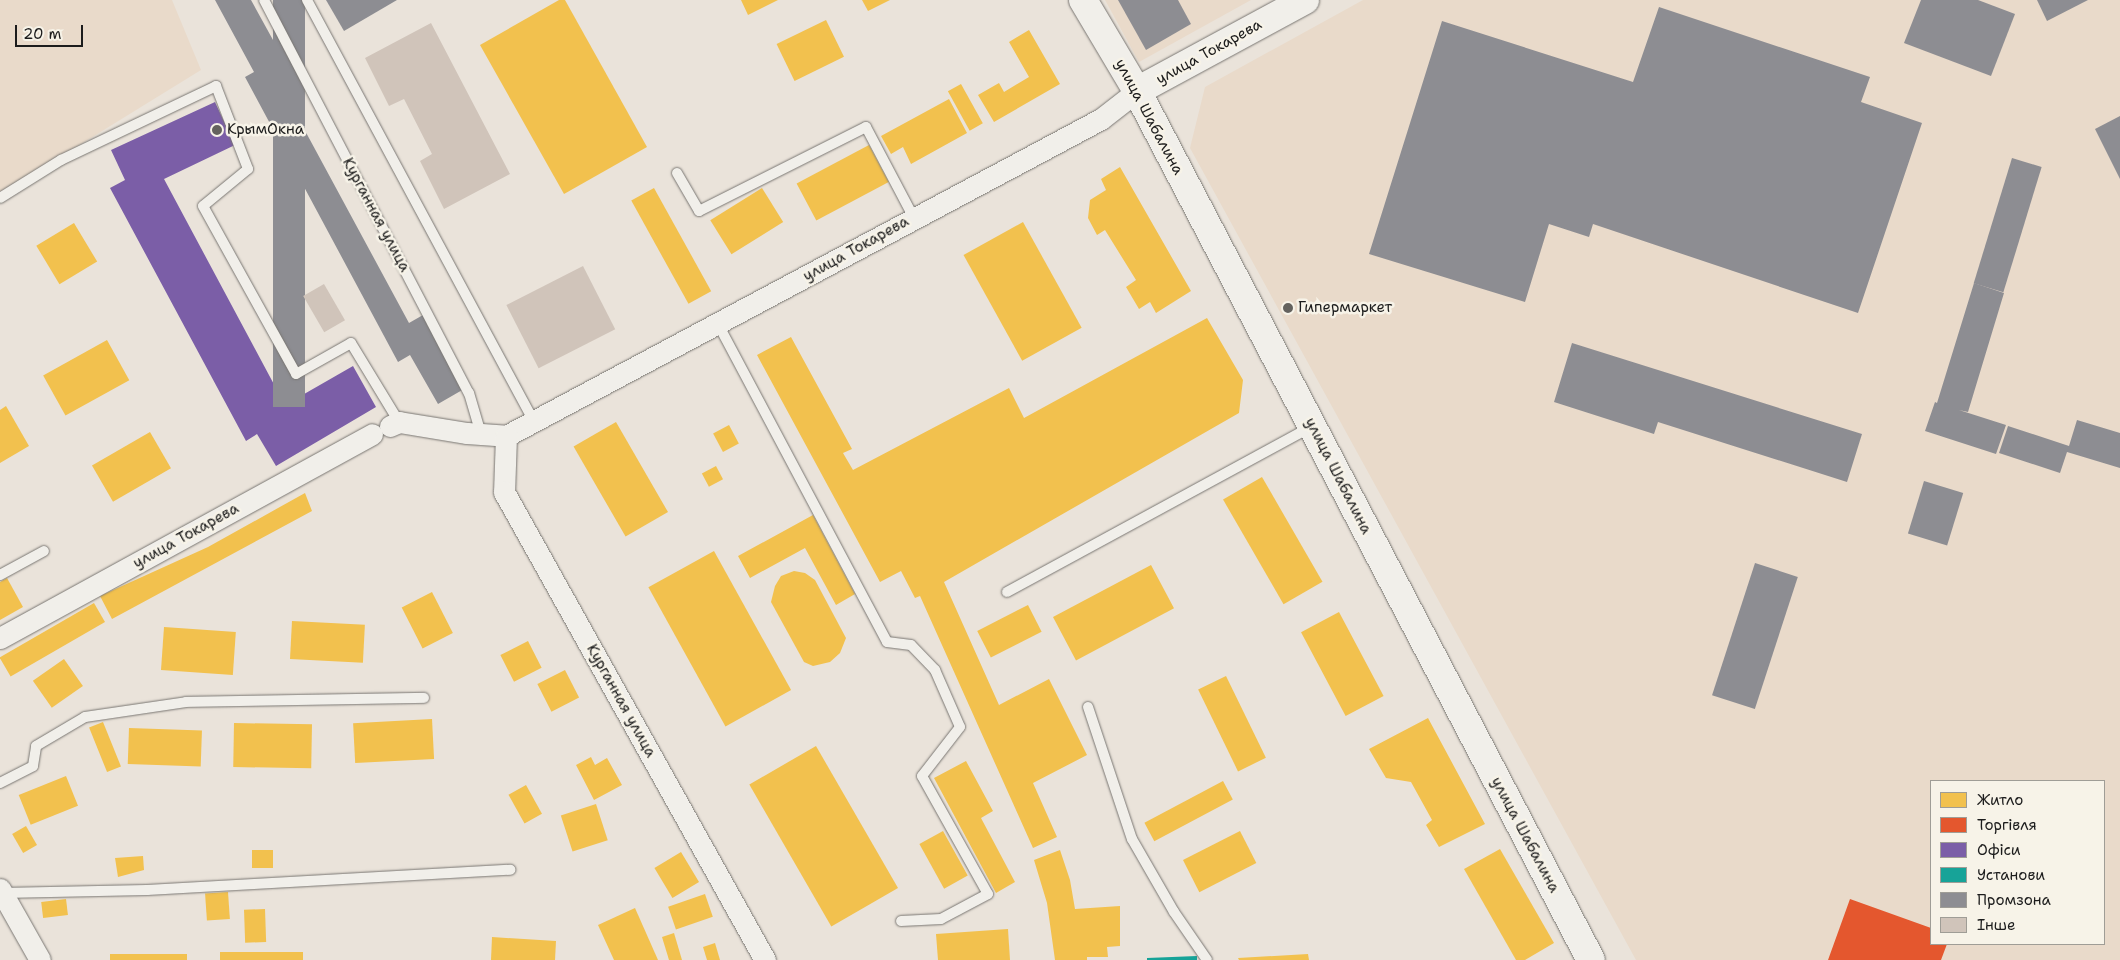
<!DOCTYPE html>
<html>
<head>
<meta charset="utf-8">
<style>
	body { margin:0 }
	#map { position:relative; width:2120px; height:960px; overflow:hidden; background:#eae3da; font-family:"Shantell Sans",sans-serif }
	div>[style] { position:absolute }
	.built>* { inset:0; background:#e9daca }
	.homes>* { inset:0; background:#f2c14e; transform-origin:0 0 }
	.shops>* { inset:0; background:#e4572e }
	.offices>* { inset:0; background:#7b5ea7 }
	.public>* { inset:0; background:#17a398 }
	.industry>* { inset:0; background:#8d8d92; transform-origin:0 0 }
	.building>* { inset:0; background:#d0c4ba; transform-origin:0 0 }
	.roads { filter:drop-shadow(0 0 1px #797672) drop-shadow(0 0 1px #797672) }
	.lane>* { height:10px; margin:-5px; padding:0 5px; transform-origin:5px; border-radius:5px; background:#f1efea }
	.street>* { height:21px; margin:-10.5px; padding:0 10.5px; transform-origin:10.5px; border-radius:10.5px; background:#f1efea }
	.secondary>* { height:28px; margin:-14px; padding:0 14px; transform-origin:14px; border-radius:14px; background:#f1efea }
	.dots>* { width:14px; height:14px; translate:-50% -50%; box-sizing:border-box; border:2px solid #f7f3e8; border-radius:50% }
	span { translate:-50% -50%; white-space:nowrap; text-align:center; line-height:1.15; -webkit-text-stroke:5px #f7f3e8; paint-order:stroke }
	.street-label { font-size:15px; color:#1c1c1c }
	.poi-label { font-size:15px; color:#1c1c1c }
	.left { translate:0 -50%; text-align:left }
	.legend { position:absolute; left:1930px; top:780px; width:175px; height:165px; box-sizing:border-box; background:#f7f3e8; border:1px solid #9f9d96; margin:0; padding:6px 9px; list-style:none; font-size:15px; color:#1c1c1c }
	.legend li { display:flex; align-items:center; gap:10px; height:25px }
	.legend b { width:25px; border:1px solid #9f9d96 }
	.scale { position:absolute; left:15px; top:25px; width:68px; height:22px; box-sizing:border-box; border:2px solid #1c1c1c; border-top:0; padding-left:6px; font-size:15px; line-height:18px; white-space:nowrap; color:#1c1c1c; -webkit-text-stroke:4px #f7f3e8; paint-order:stroke }
</style>
</head>
<body>
<div id="map">
	<div class="built">
		<div style="clip-path:polygon(0 0,172px 0,201px 70px,0 194px)"></div>
		<div style="clip-path:polygon(1105px 0,1251px 0,1139px 62px)"></div>
		<div style="clip-path:polygon(evenodd,1363px 0,2120px 0,2120px 960px,1636px 960px,1190px 148px,1205px 87px,1363px 0,1931px 781px,2104px 781px,2104px 944px,1931px 944px,1931px 781px)"></div>
	</div>
	<div class="homes">
		<div style="clip-path:polygon(559px 0,565px 0,647px 147px,564px 194px,480px 45px)"></div>
		<div style="clip-path:polygon(741px 0,778px 0,748px 15px)"></div>
		<div style="clip-path:polygon(862px 0,890px 0,868px 11px)"></div>
		<div style="left:826px;top:20px;width:41px;height:55px;rotate:64deg"></div>
		<div style="clip-path:polygon(1029px 30px,1060px 84px,994px 122px,978px 95px,999px 83px,1004px 92px,1029px 77px,1009px 42px)"></div>
		<div style="left:961px;top:84px;width:45px;height:15px;rotate:61deg"></div>
		<div style="clip-path:polygon(949px 99px,967px 133px,911px 164px,903px 147px,891px 154px,881px 136px)"></div>
		<div style="left:869px;top:145px;width:42px;height:82px;rotate:62deg"></div>
		<div style="clip-path:polygon(1120px 167px,1191px 291px,1156px 313px,1150px 302px,1139px 309px,1126px 287px,1136px 280px,1105px 230px,1097px 235px,1088px 218px,1090px 200px,1106px 190px,1101px 179px)"></div>
		<div style="left:654px;top:188px;width:118px;height:26px;rotate:61deg"></div>
		<div style="left:762px;top:188px;width:40px;height:61px;rotate:58deg"></div>
		<div style="left:1023px;top:222px;width:121px;height:68px;rotate:61deg"></div>
		<div style="left:74px;top:223px;width:45px;height:44px;rotate:59deg"></div>
		<div style="clip-path:polygon(1207px 318px,1243px 380px,1239px 413px,944px 582px,999px 705px,1049px 679px,1087px 755px,1033px 783px,1057px 837px,1033px 848px,920px 596px,915px 598px,901px 571px,880px 582px,757px 355px,791px 337px,852px 449px,843px 453px,853px 470px,1009px 388px,1024px 418px)"></div>
		<div style="left:107px;top:340px;width:46px;height:73px;rotate:61deg"></div>
		<div style="clip-path:polygon(6px 406px,29px 446px,0 463px,0 410px)"></div>
		<div style="left:616px;top:422px;width:104px;height:49px;rotate:60deg"></div>
		<div style="left:729px;top:425px;width:21px;height:18px;rotate:62deg"></div>
		<div style="left:150px;top:432px;width:42px;height:67px;rotate:60deg"></div>
		<div style="left:716px;top:466px;width:15px;height:16px;rotate:62deg"></div>
		<div style="left:1262px;top:477px;width:121px;height:45px;rotate:60deg"></div>
		<div style="clip-path:polygon(305px 493px,312px 511px,112px 619px,100px 596px,208px 547px)"></div>
		<div style="clip-path:polygon(813px 515px,855px 594px,836px 605px,805px 548px,750px 578px,738px 556px)"></div>
		<div style="left:714px;top:551px;width:159px;height:75px;rotate:61deg"></div>
		<div style="left:1151px;top:565px;width:49px;height:111px;rotate:62deg"></div>
		<div style="clip-path:polygon(794px 571px,805px 573px,815px 580px,846px 638px,840px 653px,830px 662px,813px 666px,804px 662px,771px 602px,775px 586px,781px 576px)"></div>
		<div style="clip-path:polygon(7px 578px,23px 607px,0 620px,0 582px)"></div>
		<div style="left:432px;top:592px;width:46px;height:34px;rotate:63deg"></div>
		<div style="left:94px;top:603px;width:22px;height:109px;rotate:60deg"></div>
		<div style="left:1028px;top:605px;width:30px;height:57px;rotate:63deg"></div>
		<div style="left:1339px;top:612px;width:95px;height:43px;rotate:62deg"></div>
		<div style="left:292px;top:621px;width:73px;height:38px;rotate:3deg"></div>
		<div style="left:164px;top:627px;width:72px;height:43px;rotate:4deg"></div>
		<div style="left:528px;top:641px;width:30px;height:31px;rotate:63deg"></div>
		<div style="left:64px;top:659px;width:33px;height:38px;rotate:55deg"></div>
		<div style="left:565px;top:670px;width:31px;height:31px;rotate:63deg"></div>
		<div style="left:1226px;top:676px;width:91px;height:31px;rotate:64deg"></div>
		<div style="clip-path:polygon(1428px 718px,1485px 824px,1439px 847px,1426px 825px,1432px 820px,1411px 782px,1386px 778px,1369px 749px)"></div>
		<div style="left:432px;top:719px;width:40px;height:79px;rotate:87deg"></div>
		<div style="left:103px;top:722px;width:48px;height:15px;rotate:68deg"></div>
		<div style="left:234px;top:723px;width:78px;height:44px;rotate:1deg"></div>
		<div style="left:129px;top:728px;width:73px;height:36px;rotate:2deg"></div>
		<div style="left:816px;top:746px;width:164px;height:77px;rotate:60deg"></div>
		<div style="clip-path:polygon(591px 757px,595px 765px,607px 758px,622px 785px,594px 800px,576px 765px)"></div>
		<div style="clip-path:polygon(966px 761px,993px 811px,981px 818px,1015px 882px,996px 893px,934px 778px)"></div>
		<div style="left:66px;top:776px;width:32px;height:51px;rotate:68deg"></div>
		<div style="left:1223px;top:781px;width:21px;height:89px;rotate:62deg"></div>
		<div style="left:526px;top:785px;width:33px;height:20px;rotate:61deg"></div>
		<div style="left:596px;top:804px;width:38px;height:37px;rotate:72deg"></div>
		<div style="left:26px;top:826px;width:22px;height:16px;rotate:60deg"></div>
		<div style="left:943px;top:831px;width:51px;height:27px;rotate:61deg"></div>
		<div style="left:1240px;top:831px;width:36px;height:64px;rotate:63deg"></div>
		<div style="clip-path:polygon(1500px 849px,1554px 943px,1525px 960px,1516px 960px,1464px 869px)"></div>
		<div style="left:273px;top:850px;width:18px;height:21px;rotate:90deg"></div>
		<div style="clip-path:polygon(1060px 850px,1070px 880px,1075px 909px,1120px 906px,1120px 946px,1107px 947px,1108px 957px,1087px 957px,1087px 960px,1055px 960px,1047px 903px,1034px 860px)"></div>
		<div style="left:681px;top:852px;width:35px;height:31px;rotate:59deg"></div>
		<div style="clip-path:polygon(143px 856px,144px 870px,118px 877px,115px 858px)"></div>
		<div style="left:228px;top:892px;width:27px;height:23px;rotate:86deg"></div>
		<div style="left:705px;top:894px;width:24px;height:39px;rotate:71deg"></div>
		<div style="left:66px;top:899px;width:16px;height:25px;rotate:83deg"></div>
		<div style="clip-path:polygon(635px 908px,658px 960px,614px 960px,598px 925px)"></div>
		<div style="left:265px;top:909px;width:33px;height:21px;rotate:88deg"></div>
		<div style="clip-path:polygon(1008px 929px,1010px 960px,938px 960px,936px 934px)"></div>
		<div style="clip-path:polygon(674px 933px,682px 960px,669px 960px,662px 937px)"></div>
		<div style="clip-path:polygon(492px 937px,556px 941px,555px 960px,491px 960px)"></div>
		<div style="clip-path:polygon(715px 943px,720px 960px,707px 960px,703px 947px)"></div>
		<div style="left:220px;top:952px;width:83px;height:8px"></div>
		<div style="left:110px;top:954px;width:77px;height:6px"></div>
		<div style="clip-path:polygon(1308px 954px,1309px 960px,1239px 960px,1238px 958px)"></div>
	</div>
	<div class="shops">
		<div style="clip-path:polygon(1850px 899px,1931px 928px,1931px 944px,1947px 944px,1941px 960px,1828px 960px)"></div>
	</div>
	<div class="offices">
		<div style="clip-path:polygon(215px 102px,235px 145px,164px 179px,285px 405px,353px 366px,376px 407px,276px 466px,257px 434px,246px 441px,110px 188px,125px 180px,111px 150px)"></div>
	</div>
	<div class="public">
		<div style="clip-path:polygon(1197px 956px,1197px 960px,1147px 960px,1147px 958px)"></div>
	</div>
	<div class="industry">
		<div style="clip-path:polygon(215px 0,251px 0,289px 69px,276px 77px,409px 323px,423px 315px,464px 389px,438px 404px,410px 355px,398px 362px,245px 77px,254px 72px)"></div>
		<div style="left:273px;top:0;width:32px;height:407px"></div>
		<div style="clip-path:polygon(326px 0,397px 0,344px 31px)"></div>
		<div style="clip-path:polygon(1118px 0,1178px 0,1191px 24px,1146px 50px)"></div>
		<div style="clip-path:polygon(1921px 0,1978px 0,2015px 14px,1991px 76px,1904px 43px)"></div>
		<div style="clip-path:polygon(2037px 0,2088px 0,2047px 21px)"></div>
		<div style="clip-path:polygon(1659px 7px,1870px 77px,1861px 102px,1922px 123px,1858px 313px,1593px 224px,1589px 237px,1549px 224px,1525px 302px,1369px 254px,1442px 21px,1633px 82px)"></div>
		<div style="clip-path:polygon(2120px 116px,2120px 179px,2095px 129px)"></div>
		<div style="left:2012px;top:158px;width:31px;height:131px;rotate:17deg"></div>
		<div style="clip-path:polygon(1974px 283px,2004px 293px,1968px 412px,1959px 410px,2006px 425px,1996px 454px,1925px 431px,1935px 402px,1937px 403px)"></div>
		<div style="clip-path:polygon(1572px 343px,1862px 434px,1847px 482px,1658px 422px,1654px 434px,1554px 402px)"></div>
		<div style="clip-path:polygon(2077px 420px,2120px 433px,2120px 468px,2067px 452px,2060px 473px,1999px 453px,2008px 426px,2069px 446px)"></div>
		<div style="left:1924px;top:481px;width:41px;height:55px;rotate:17deg"></div>
		<div style="left:1755px;top:563px;width:45px;height:139px;rotate:18deg"></div>
	</div>
	<div class="building">
		<div style="clip-path:polygon(431px 23px,510px 174px,444px 209px,420px 161px,432px 154px,404px 99px,389px 106px,365px 58px)"></div>
		<div style="left:583px;top:266px;width:71px;height:86px;rotate:63deg"></div>
		<div style="left:324px;top:284px;width:42px;height:24px;rotate:60deg"></div>
	</div>
	<div class="roads">
		<div class="lane">
			<div style="left:264px;top:0;width:443px;rotate:62.5deg"></div>
			<div style="left:469px;top:393px;width:43px;rotate:73.7deg"></div>
			<div style="left:307px;top:0;width:478px;rotate:61.7deg"></div>
			<div style="left:677px;top:173px;width:44px;rotate:59.9deg"></div>
			<div style="left:699px;top:211px;width:187px;rotate:-26.7deg"></div>
			<div style="left:866px;top:127px;width:103px;rotate:62.2deg"></div>
			<div style="left:0;top:198px;width:72px;rotate:-31.9deg"></div>
			<div style="left:61px;top:160px;width:172px;rotate:-25.5deg"></div>
			<div style="left:216px;top:86px;width:89px;rotate:68.9deg"></div>
			<div style="left:248px;top:169px;width:58px;rotate:140.6deg"></div>
			<div style="left:203px;top:206px;width:192px;rotate:61deg"></div>
			<div style="left:296px;top:374px;width:63px;rotate:-29.4deg"></div>
			<div style="left:351px;top:343px;width:92px;rotate:58.7deg"></div>
			<div style="left:718px;top:324px;width:360px;rotate:62deg"></div>
			<div style="left:887px;top:642px;width:24px;rotate:7deg"></div>
			<div style="left:911px;top:645px;width:35px;rotate:46deg"></div>
			<div style="left:935px;top:670px;width:62px;rotate:66.3deg"></div>
			<div style="left:960px;top:727px;width:62px;rotate:127.8deg"></div>
			<div style="left:922px;top:776px;width:135px;rotate:60.8deg"></div>
			<div style="left:988px;top:894px;width:53px;rotate:152deg"></div>
			<div style="left:941px;top:919px;width:40px;rotate:177.1deg"></div>
			<div style="left:0;top:575px;width:50px;rotate:-28.6deg"></div>
			<div style="left:1007px;top:592px;width:346px;rotate:-28.5deg"></div>
			<div style="left:1088px;top:707px;width:139px;rotate:71.6deg"></div>
			<div style="left:1132px;top:839px;width:84px;rotate:60.1deg"></div>
			<div style="left:1174px;top:912px;width:58px;rotate:55.5deg"></div>
			<div style="left:0;top:783px;width:37px;rotate:-27deg"></div>
			<div style="left:33px;top:766px;width:20px;rotate:-81deg"></div>
			<div style="left:36px;top:746px;width:57px;rotate:-30.6deg"></div>
			<div style="left:85px;top:717px;width:102px;rotate:-8.4deg"></div>
			<div style="left:186px;top:702px;width:238px;rotate:-1deg"></div>
			<div style="left:2px;top:893px;width:145px;rotate:-1.2deg"></div>
			<div style="left:147px;top:890px;width:364px;rotate:-3.2deg"></div>
		</div>
		<div class="street">
			<div style="left:390px;top:426px;width:10px;rotate:-24deg"></div>
			<div style="left:399px;top:422px;width:69px;rotate:9.2deg"></div>
			<div style="left:467px;top:433px;width:39px;rotate:4deg"></div>
			<div style="left:506px;top:436px;width:674px;rotate:-28.05deg"></div>
			<div style="left:1101px;top:119px;width:46px;rotate:-37.9deg"></div>
			<div style="left:506px;top:436px;width:56px;rotate:92deg"></div>
			<div style="left:504px;top:492px;width:536px;rotate:60.85deg"></div>
			<div style="left:0;top:638px;width:424px;rotate:-28.7deg"></div>
			<div style="left:0;top:889px;width:81px;rotate:60.6deg"></div>
		</div>
		<div class="secondary">
			<div style="left:1083px;top:0;width:106px;rotate:59.3deg"></div>
			<div style="left:1137px;top:91px;width:980px;rotate:62.42deg"></div>
			<div style="left:1137px;top:91px;width:191px;rotate:-28.4deg"></div>
		</div>
	</div>
	<div class="dots">
		<div style="left:217px;top:130px;background:#64625e"></div>
		<div style="left:1288px;top:308px;background:#64625e"></div>
	</div>
	<div class="street-label">
		<span style="left:1209px;top:52px;rotate:-29deg">улица Токарева</span>
		<span style="left:1149px;top:117px;rotate:62deg">улица Шабалина</span>
		<span style="left:376px;top:215px;rotate:62deg">Курганная улица</span>
		<span style="left:856px;top:249px;rotate:-29deg">улица Токарева</span>
		<span style="left:1338px;top:476px;rotate:63deg">улица Шабалина</span>
		<span style="left:186px;top:536px;rotate:-29deg">улица Токарева</span>
		<span style="left:621px;top:701px;rotate:61deg">Курганная улица</span>
		<span style="left:1525px;top:835px;rotate:62deg">улица Шабалина</span>
	</div>
	<div class="poi-label">
		<span class="left" style="left:227px;top:130px">КрымОкна</span>
		<span class="left" style="left:1298px;top:308px">Гипермаркет</span>
	</div>
	<ul class="legend">
	<li><b style="height:14px;background:#f2c14e"></b>Житло</li>
	<li><b style="height:14px;background:#e4572e"></b>Торгівля</li>
	<li><b style="height:14px;background:#7b5ea7"></b>Офіси</li>
	<li><b style="height:14px;background:#17a398"></b>Установи</li>
	<li><b style="height:14px;background:#8d8d92"></b>Промзона</li>
	<li><b style="height:14px;background:#d0c4ba"></b>Інше</li>
	</ul>
	<div class="scale">20 m</div>
</div>
</body>
</html>
